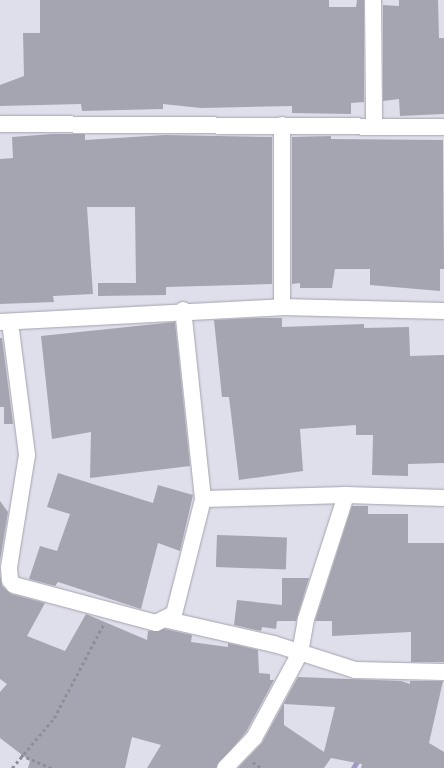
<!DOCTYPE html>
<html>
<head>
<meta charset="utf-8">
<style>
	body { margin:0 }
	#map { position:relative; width:444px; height:768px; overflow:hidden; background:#dfdeeb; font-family:Barlow,sans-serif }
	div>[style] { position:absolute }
	.stream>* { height:5px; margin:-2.5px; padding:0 2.5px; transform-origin:2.5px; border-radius:2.5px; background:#9e9ac7 }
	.building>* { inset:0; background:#a5a5b1; transform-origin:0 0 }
	.path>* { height:2.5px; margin-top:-1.25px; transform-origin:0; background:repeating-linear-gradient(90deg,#8e8e97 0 3px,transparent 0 6px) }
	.roads { filter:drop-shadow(0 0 1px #a3a3af) drop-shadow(0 0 1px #a3a3af) }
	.street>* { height:16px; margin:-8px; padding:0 8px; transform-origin:8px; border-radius:8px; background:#fff }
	span { translate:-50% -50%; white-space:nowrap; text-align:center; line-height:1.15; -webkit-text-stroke:3px #fff; paint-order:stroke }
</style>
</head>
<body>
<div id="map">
	<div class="stream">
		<div style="left:353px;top:768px;width:13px;rotate:-58deg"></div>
	</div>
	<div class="building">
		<div style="clip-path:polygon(40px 0,329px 0,329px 7px,356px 7px,357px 0,364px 0,364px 102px,351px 103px,351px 114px,292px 113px,292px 106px,201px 108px,163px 104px,163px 109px,82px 111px,81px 104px,0 106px,0 85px,24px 76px,23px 33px,40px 33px)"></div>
		<div style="clip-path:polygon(399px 0,438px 0,439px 38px,444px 38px,444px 114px,400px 116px,399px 99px,383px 101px,383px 5px,399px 6px)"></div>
		<div style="clip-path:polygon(52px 134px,85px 134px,85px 140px,165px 135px,272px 137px,272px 284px,166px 287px,166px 295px,98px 296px,98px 283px,136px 283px,135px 207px,87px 207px,93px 294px,53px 296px,54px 302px,0 304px,0 159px,13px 158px,12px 137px)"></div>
		<div style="clip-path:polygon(331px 136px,331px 139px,443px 140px,444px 269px,440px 269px,440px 291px,370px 285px,370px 269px,335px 269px,332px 288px,300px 288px,300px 283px,292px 284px,292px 137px)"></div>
		<div style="clip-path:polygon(257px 318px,282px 318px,282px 327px,364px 324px,364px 328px,409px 327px,410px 356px,444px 355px,444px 463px,408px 464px,408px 476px,372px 475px,373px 435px,356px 435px,356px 425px,300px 429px,303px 471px,239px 480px,229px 397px,222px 397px,214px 320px)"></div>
		<div style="clip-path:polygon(175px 322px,190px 466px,90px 478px,91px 432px,52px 439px,41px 336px)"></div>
		<div style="clip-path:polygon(0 338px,2px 338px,13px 424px,4px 424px,4px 407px,0 407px)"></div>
		<div style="clip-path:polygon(58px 473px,153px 503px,158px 485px,193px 495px,180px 551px,158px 543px,141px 609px,58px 582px,55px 586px,29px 579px,40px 546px,57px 551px,70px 514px,47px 507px)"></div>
		<div style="clip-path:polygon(0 501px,8px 512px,0 561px)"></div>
		<div style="clip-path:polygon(352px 506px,368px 506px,368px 514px,408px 514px,408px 543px,444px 543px,444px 662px,411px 662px,411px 632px,332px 636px,332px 621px,315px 621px)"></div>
		<div style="left:217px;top:535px;width:70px;height:32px;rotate:2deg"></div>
		<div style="clip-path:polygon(0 574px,2px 586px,11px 594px,45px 603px,27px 636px,65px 651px,86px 614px,147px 640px,148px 631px,165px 629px,192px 635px,191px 642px,228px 647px,228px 643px,258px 650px,259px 673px,270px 674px,270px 680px,274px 680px,246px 732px,216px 768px,147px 768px,161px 745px,132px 737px,125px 768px,28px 768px,30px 761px,0 738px,0 692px,7px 684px,0 679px)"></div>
		<div style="clip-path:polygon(282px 578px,309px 578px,296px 621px,277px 621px,276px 629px,262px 627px,261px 631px,234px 625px,237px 600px,282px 605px)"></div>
		<div style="clip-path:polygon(evenodd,298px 677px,401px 681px,410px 684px,410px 681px,443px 681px,429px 743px,444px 752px,444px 768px,361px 768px,362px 764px,331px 758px,324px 768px,238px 768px,262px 743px,298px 677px,284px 704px,335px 707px,324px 752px,284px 725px,284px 704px)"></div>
	</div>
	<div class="path">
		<div style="left:21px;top:755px;width:34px;rotate:23deg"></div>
		<div style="left:253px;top:762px;width:10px;rotate:37deg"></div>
		<div style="left:12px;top:768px;width:65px;rotate:-50deg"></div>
		<div style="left:54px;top:718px;width:105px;rotate:-62.2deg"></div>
	</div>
	<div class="roads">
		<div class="street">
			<div style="left:373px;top:0;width:126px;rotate:89.5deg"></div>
			<div style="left:0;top:124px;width:444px;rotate:0.4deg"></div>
			<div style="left:282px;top:125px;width:182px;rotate:90deg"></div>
			<div style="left:0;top:322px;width:282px;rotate:-3deg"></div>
			<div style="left:282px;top:307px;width:162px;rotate:1.4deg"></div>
			<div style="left:10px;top:322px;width:134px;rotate:82.7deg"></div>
			<div style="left:27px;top:455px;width:113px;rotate:99.1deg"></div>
			<div style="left:9px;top:567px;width:13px;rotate:86deg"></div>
			<div style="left:10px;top:580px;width:6px;rotate:51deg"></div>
			<div style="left:14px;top:585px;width:147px;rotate:15deg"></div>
			<div style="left:156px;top:623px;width:20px;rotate:-27deg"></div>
			<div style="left:174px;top:614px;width:119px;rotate:-75.8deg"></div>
			<div style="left:203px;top:499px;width:190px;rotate:-96deg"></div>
			<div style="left:203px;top:499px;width:143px;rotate:-1.6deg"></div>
			<div style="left:346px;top:495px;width:98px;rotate:1.8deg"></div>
			<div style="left:168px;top:620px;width:109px;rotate:12.8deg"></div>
			<div style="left:274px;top:644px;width:85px;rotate:17.8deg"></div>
			<div style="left:355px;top:670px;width:89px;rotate:1.3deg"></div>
			<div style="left:225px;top:768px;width:42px;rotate:-46deg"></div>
			<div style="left:254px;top:738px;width:97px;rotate:-61.6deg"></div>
			<div style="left:300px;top:653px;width:35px;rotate:-80deg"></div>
			<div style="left:306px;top:619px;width:130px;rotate:-72.1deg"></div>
		</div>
	</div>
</div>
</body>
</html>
